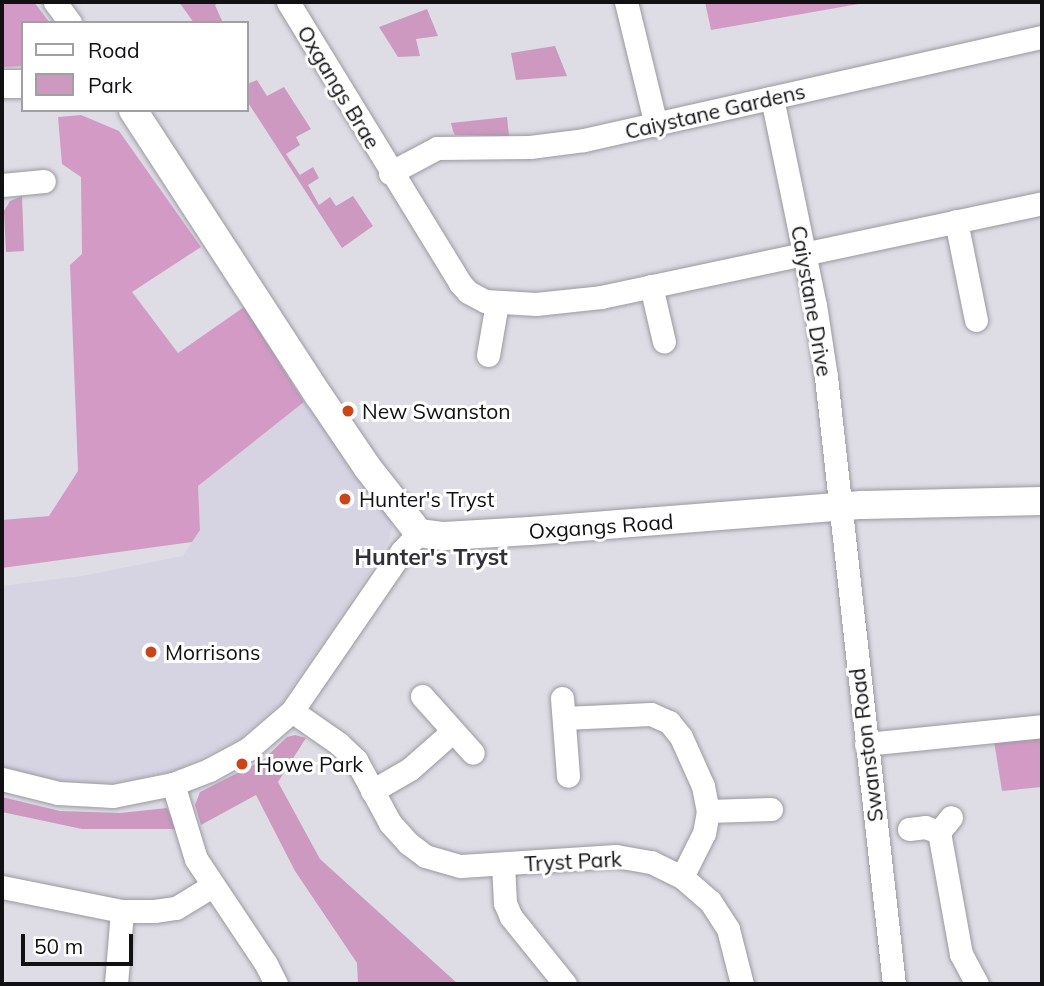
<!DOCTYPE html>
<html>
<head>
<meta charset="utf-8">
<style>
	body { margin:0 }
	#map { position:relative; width:1044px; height:986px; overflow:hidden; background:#dedde5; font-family:Mulish,sans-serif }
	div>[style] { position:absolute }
	.built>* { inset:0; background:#d6d3e3 }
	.green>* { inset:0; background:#cd99c0 }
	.forest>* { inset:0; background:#d49ac6 }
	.roads { filter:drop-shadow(0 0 2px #9a99a1) drop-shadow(0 0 2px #9a99a1) }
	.minor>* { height:23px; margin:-11.5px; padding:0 11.5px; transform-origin:11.5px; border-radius:11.5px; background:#fff }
	.major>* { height:28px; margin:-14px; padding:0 14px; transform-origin:14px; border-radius:14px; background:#fff }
	.dots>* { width:19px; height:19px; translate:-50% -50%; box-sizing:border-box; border:4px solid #fff; border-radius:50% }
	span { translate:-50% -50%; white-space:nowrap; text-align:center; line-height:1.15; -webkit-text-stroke:6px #fff; paint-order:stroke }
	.street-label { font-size:21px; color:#111013 }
	.poi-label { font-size:21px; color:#111013 }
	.left { translate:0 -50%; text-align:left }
	.neighbourhood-label { font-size:23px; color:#323138; font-weight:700 }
	.frame { position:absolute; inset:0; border:4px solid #111013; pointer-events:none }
	.legend { position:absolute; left:21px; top:21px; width:228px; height:91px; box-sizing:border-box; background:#fff; border:2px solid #a09fa1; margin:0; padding:9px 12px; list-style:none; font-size:21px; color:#111013 }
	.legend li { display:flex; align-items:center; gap:14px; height:35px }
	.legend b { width:35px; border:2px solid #a09fa1 }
	.scale { position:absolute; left:21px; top:934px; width:112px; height:32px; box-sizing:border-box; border:4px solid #111013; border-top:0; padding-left:9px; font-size:21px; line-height:24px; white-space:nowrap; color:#111013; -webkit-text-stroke:5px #fff; paint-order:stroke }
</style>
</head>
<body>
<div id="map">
	<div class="built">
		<div style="clip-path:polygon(304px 402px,388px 514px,392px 526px,389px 540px,372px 569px,282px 702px,239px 739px,175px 771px,112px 783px,61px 781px,2px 767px,2px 586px,82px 576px,183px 556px,200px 530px,198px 486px)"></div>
	</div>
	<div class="green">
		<div style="clip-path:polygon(179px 2px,220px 2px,215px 5px,223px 23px,194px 23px)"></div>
		<div style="clip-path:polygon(427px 9px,438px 36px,416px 39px,420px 56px,398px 57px,379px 27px)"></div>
		<div style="clip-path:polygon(555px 46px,567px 76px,516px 80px,511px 53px)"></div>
		<div style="clip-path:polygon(257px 80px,267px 96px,284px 87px,311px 129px,296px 137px,300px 145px,286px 154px,300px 175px,313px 167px,319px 178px,308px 185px,319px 205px,330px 197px,336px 206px,353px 196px,373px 226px,342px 248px,247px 101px,247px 84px)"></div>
		<div style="clip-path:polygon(507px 117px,509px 136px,455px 135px,453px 131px,451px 123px)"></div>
		<div style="clip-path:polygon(22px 196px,24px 251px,6px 252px,4px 211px,10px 201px)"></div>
		<div style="clip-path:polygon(295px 735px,306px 738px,278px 782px,320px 859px,458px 984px,358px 984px,357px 963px,295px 871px,256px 795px,201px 825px,195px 805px,200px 792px,263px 760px,287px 737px)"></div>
		<div style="clip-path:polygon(2px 797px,60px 811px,120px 813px,167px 808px,177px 829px,82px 829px,2px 812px)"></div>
	</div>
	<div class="forest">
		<div style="clip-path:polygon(2px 2px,34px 2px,50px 23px,23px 23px,23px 66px,2px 67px)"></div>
		<div style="clip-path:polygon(705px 2px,870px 2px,711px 30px)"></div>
		<div style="clip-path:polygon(81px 115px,119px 131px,201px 247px,132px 292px,178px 353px,244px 307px,304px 402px,198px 486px,200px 530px,192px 542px,2px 568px,2px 520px,49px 516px,78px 471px,70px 265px,82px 254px,81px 177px,62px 164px,58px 117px)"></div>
		<div style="clip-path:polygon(1042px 736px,1042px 787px,1002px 791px,994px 741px)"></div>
	</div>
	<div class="roads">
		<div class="minor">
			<div style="left:55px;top:2px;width:26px;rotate:54deg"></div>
			<div style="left:288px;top:2px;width:329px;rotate:58.5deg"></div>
			<div style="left:460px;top:283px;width:12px;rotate:48deg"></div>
			<div style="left:468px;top:292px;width:19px;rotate:28deg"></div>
			<div style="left:485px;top:301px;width:51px;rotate:3.4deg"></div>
			<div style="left:536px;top:304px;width:65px;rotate:-6.1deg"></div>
			<div style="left:601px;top:297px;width:451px;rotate:-12deg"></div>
			<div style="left:626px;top:2px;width:127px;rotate:76.3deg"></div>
			<div style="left:772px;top:98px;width:211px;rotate:78.3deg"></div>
			<div style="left:815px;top:305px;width:73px;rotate:81.3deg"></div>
			<div style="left:826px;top:377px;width:611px;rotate:83.61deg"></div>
			<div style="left:390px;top:173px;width:53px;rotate:-28deg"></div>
			<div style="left:437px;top:148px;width:93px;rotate:-0.6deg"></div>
			<div style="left:530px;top:147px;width:54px;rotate:-7.4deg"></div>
			<div style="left:584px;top:140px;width:469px;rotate:-12.7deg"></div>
			<div style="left:2px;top:185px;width:42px;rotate:-5.4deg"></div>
			<div style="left:956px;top:221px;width:101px;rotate:78.6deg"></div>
			<div style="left:651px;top:286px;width:57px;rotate:76.9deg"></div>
			<div style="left:488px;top:355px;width:53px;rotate:-80.2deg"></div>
			<div style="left:422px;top:696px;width:76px;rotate:48.2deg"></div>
			<div style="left:562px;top:698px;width:78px;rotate:85.6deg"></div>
			<div style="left:292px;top:711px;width:56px;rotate:34.8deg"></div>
			<div style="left:338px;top:743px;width:25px;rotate:43deg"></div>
			<div style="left:356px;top:760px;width:72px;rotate:61.6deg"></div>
			<div style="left:390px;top:823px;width:27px;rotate:48deg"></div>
			<div style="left:408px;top:843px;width:21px;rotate:37deg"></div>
			<div style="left:425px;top:856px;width:37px;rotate:16deg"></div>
			<div style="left:461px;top:866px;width:155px;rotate:-3.7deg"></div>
			<div style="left:616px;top:856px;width:36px;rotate:10deg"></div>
			<div style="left:651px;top:862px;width:34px;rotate:26deg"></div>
			<div style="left:682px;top:877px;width:37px;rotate:41deg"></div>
			<div style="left:710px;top:901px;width:33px;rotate:57deg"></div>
			<div style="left:728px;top:929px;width:57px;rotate:75.7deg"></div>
			<div style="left:564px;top:718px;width:87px;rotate:-2.6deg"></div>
			<div style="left:651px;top:714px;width:20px;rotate:24deg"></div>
			<div style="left:669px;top:722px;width:19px;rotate:51deg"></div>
			<div style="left:681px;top:737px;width:54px;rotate:65.8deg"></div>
			<div style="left:703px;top:786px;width:25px;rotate:79deg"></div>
			<div style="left:708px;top:811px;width:22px;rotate:100deg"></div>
			<div style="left:704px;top:833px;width:49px;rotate:116.6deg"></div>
			<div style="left:866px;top:744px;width:177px;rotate:-5.8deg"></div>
			<div style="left:2px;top:779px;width:58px;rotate:14deg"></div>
			<div style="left:58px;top:793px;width:55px;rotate:3.1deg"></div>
			<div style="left:113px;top:796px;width:61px;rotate:-11.3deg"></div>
			<div style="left:173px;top:784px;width:39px;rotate:-21deg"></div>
			<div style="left:209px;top:770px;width:44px;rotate:-28.3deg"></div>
			<div style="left:248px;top:749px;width:58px;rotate:-40.8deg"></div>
			<div style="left:292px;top:711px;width:194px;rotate:-55.5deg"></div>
			<div style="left:402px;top:551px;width:25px;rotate:-47deg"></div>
			<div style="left:173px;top:784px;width:78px;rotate:73deg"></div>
			<div style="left:196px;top:859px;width:126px;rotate:56.3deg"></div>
			<div style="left:266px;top:964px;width:22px;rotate:63deg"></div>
			<div style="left:372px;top:791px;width:44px;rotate:-30.1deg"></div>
			<div style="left:410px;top:769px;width:56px;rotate:-41.4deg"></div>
			<div style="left:708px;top:811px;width:63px;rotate:-1.8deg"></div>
			<div style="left:909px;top:829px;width:16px;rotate:-7deg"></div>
			<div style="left:925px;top:827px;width:15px;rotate:20deg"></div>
			<div style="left:939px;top:832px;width:19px;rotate:-51deg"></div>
			<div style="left:939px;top:832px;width:124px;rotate:79.8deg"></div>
			<div style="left:961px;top:954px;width:34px;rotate:62deg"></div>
			<div style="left:503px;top:865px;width:38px;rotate:87deg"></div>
			<div style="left:505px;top:903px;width:15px;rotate:67deg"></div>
			<div style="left:511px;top:917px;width:86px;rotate:51.1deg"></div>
			<div style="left:2px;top:887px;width:122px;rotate:11.3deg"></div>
			<div style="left:122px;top:911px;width:32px"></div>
			<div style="left:154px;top:911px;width:22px;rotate:-8deg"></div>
			<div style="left:176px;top:908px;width:42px;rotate:-31.4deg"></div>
			<div style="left:116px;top:984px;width:73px;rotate:-85.3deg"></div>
		</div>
		<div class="major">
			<div style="left:2px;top:84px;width:21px"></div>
			<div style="left:133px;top:110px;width:341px;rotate:57deg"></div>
			<div style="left:319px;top:396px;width:86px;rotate:55.9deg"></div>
			<div style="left:367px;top:467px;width:84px;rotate:51.8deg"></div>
			<div style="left:419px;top:533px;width:25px;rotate:7deg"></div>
			<div style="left:444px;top:536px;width:86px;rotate:-3.3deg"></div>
			<div style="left:530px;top:531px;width:333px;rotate:-4.5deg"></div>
			<div style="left:862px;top:505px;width:180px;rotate:-1.3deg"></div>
		</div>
	</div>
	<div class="dots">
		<div style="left:348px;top:411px;background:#cc4418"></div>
		<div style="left:345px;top:499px;background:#cc4418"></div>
		<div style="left:151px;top:652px;background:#cc4418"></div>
		<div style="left:242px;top:764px;background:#cc4418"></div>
	</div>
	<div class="street-label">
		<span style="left:339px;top:87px;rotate:59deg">Oxgangs Brae</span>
		<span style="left:715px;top:111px;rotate:-13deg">Caiystane Gardens</span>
		<span style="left:812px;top:301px;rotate:80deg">Caiystane Drive</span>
		<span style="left:601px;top:526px;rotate:-4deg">Oxgangs Road</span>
		<span style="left:866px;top:745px;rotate:-97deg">Swanston Road</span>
		<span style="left:573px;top:861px;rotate:-3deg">Tryst Park</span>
	</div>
	<div class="poi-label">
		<span class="left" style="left:362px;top:411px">New Swanston</span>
		<span class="left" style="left:359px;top:499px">Hunter's Tryst</span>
		<span class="left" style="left:165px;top:652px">Morrisons</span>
		<span class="left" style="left:256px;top:764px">Howe Park</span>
	</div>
	<div class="neighbourhood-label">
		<span style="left:431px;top:557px">Hunter's Tryst</span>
	</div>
	<div class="frame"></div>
	<ul class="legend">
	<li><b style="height:9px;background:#fff"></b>Road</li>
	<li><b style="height:19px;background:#cd99c0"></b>Park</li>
	</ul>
	<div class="scale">50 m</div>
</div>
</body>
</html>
